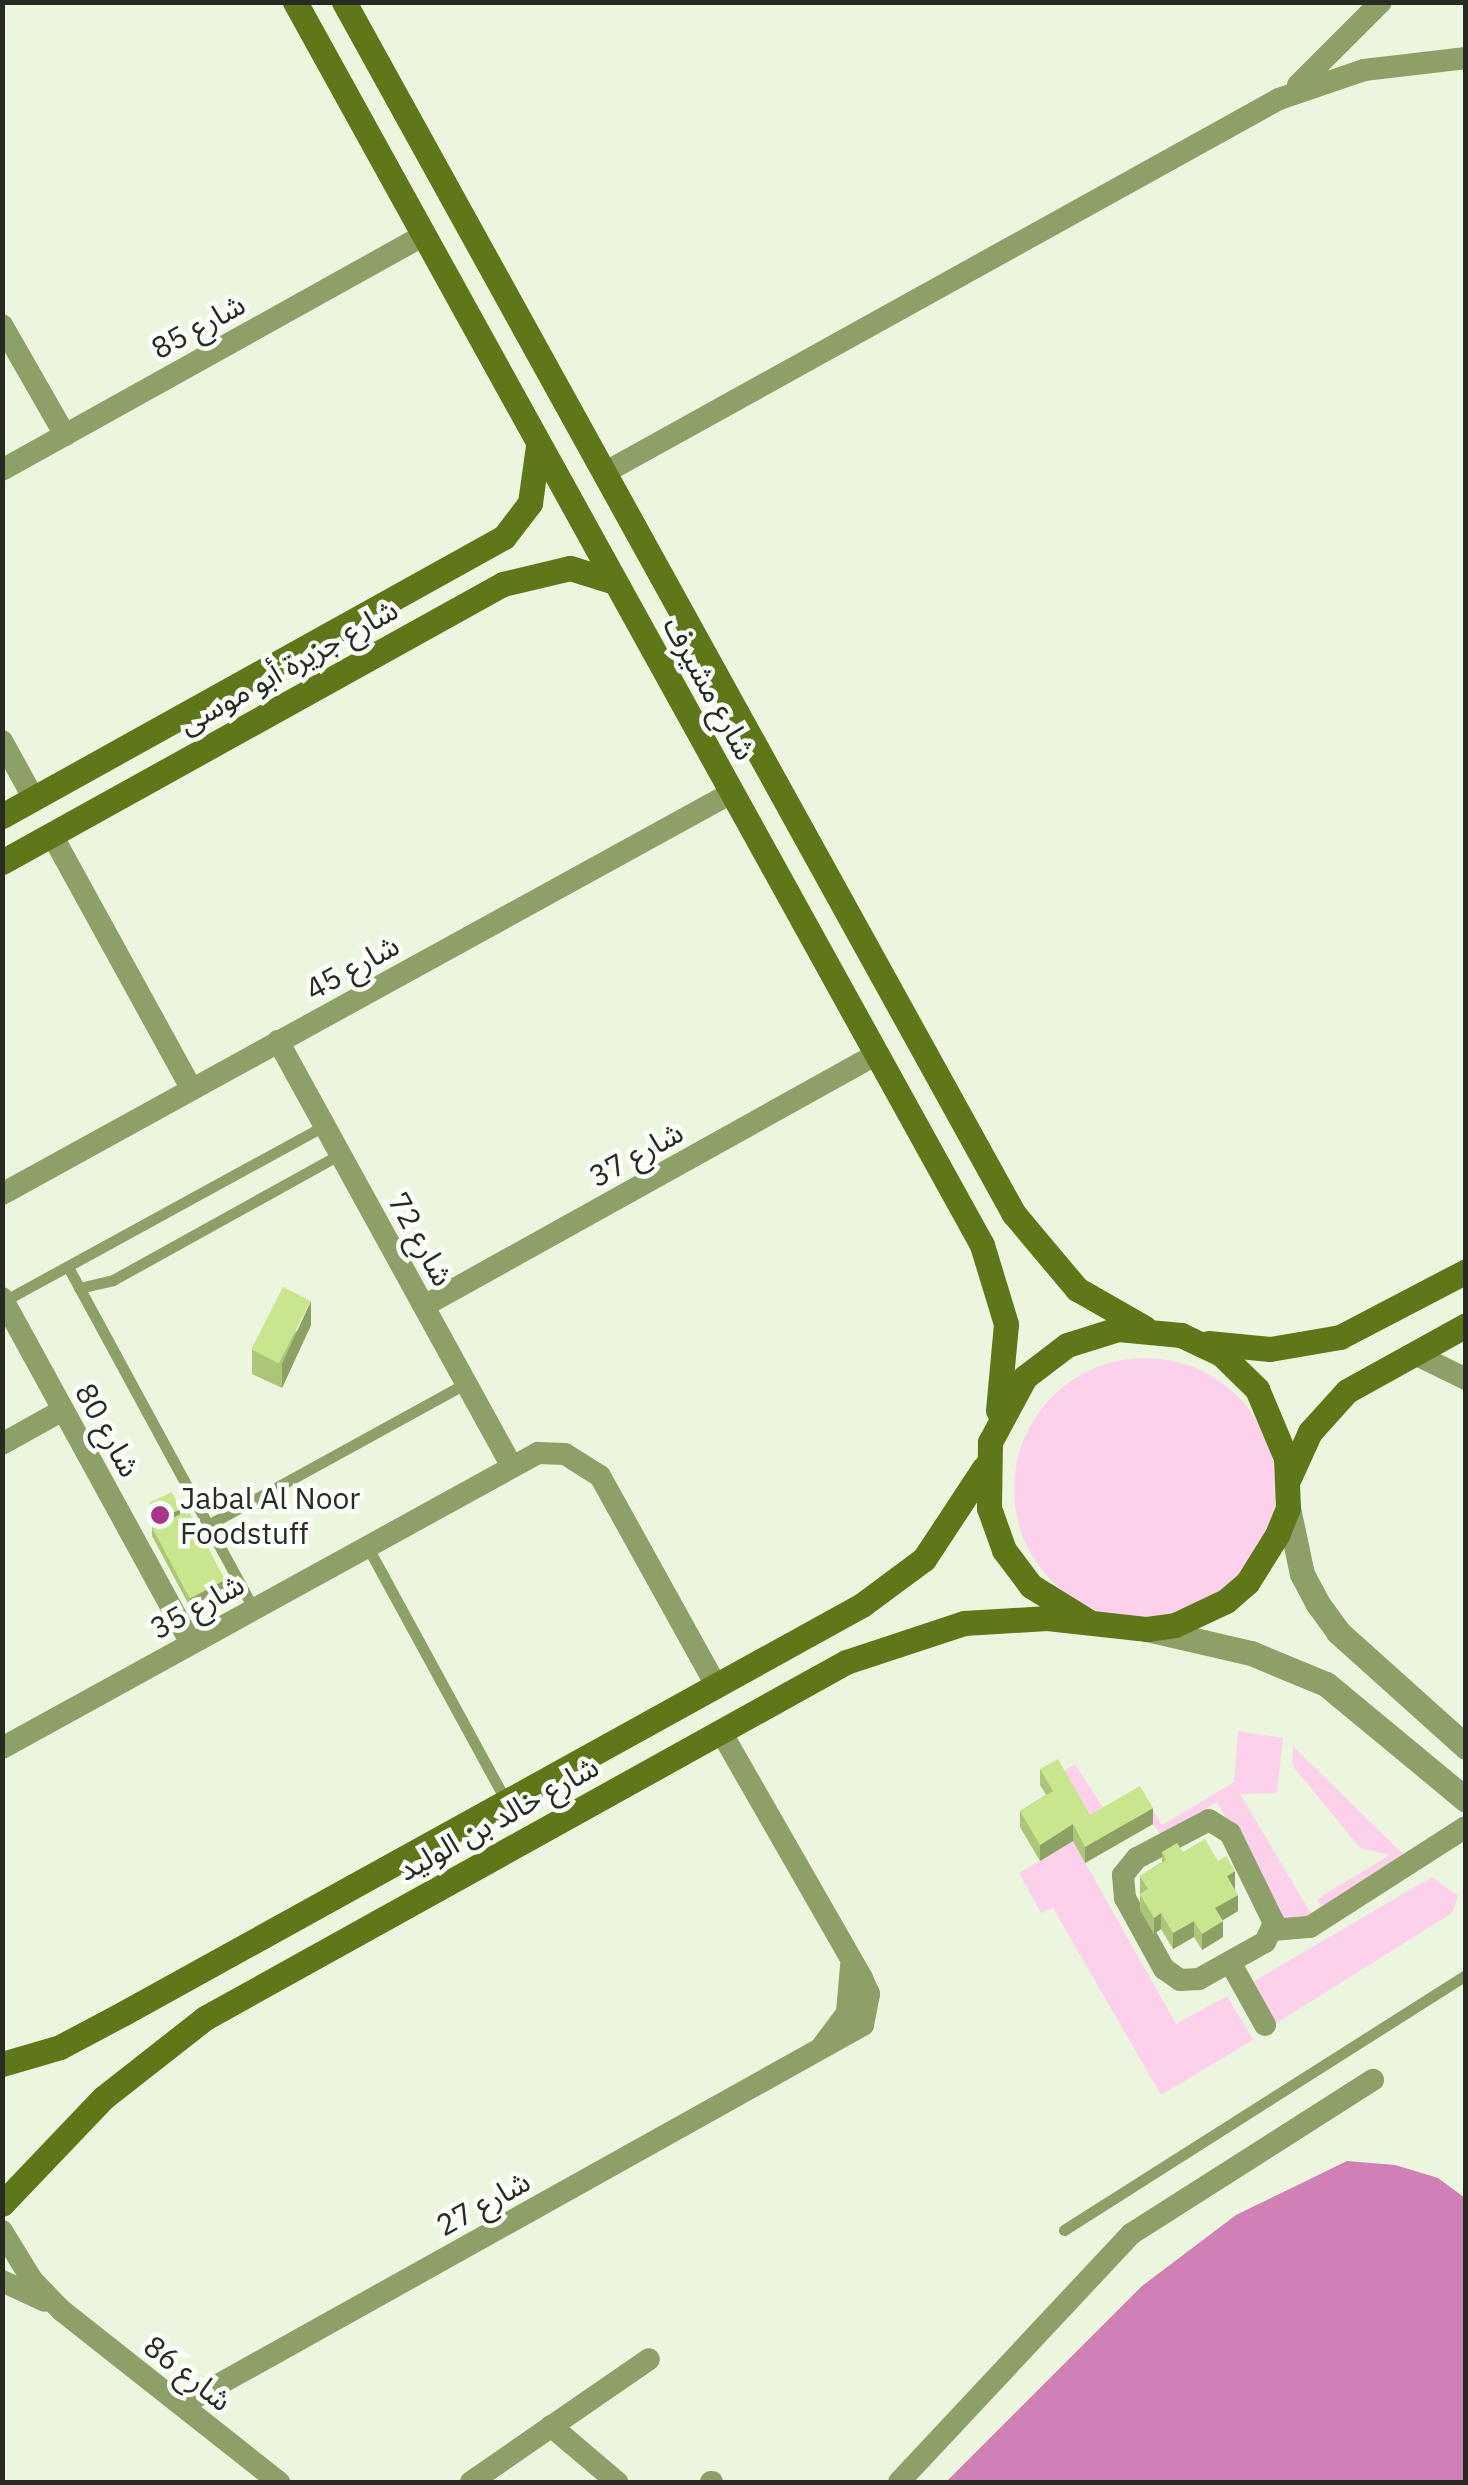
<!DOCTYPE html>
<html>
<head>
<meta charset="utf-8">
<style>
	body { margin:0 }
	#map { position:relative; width:1468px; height:2485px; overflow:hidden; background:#ecf5de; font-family:"IBM Plex Sans","Noto Sans Arabic",sans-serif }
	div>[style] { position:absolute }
	.green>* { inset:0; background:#fdd1ec }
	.round { border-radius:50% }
	.water>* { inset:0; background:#d080b4 }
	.service>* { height:11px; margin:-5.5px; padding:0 5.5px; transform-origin:5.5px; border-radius:5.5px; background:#8ca068 }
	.minor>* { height:22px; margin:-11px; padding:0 11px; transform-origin:11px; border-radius:11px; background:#8ca068 }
	.tertiary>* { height:25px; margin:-12.5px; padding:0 12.5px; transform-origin:12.5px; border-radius:12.5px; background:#8ca068 }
	.secondary>* { height:25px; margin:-12.5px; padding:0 12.5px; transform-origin:12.5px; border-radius:12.5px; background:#5e7819 }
	.wall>* { inset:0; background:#acc679 }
	.shaded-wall>* { inset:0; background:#8ca163 }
	.building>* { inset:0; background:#c8e68d; transform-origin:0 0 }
	.dots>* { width:28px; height:28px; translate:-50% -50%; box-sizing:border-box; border:5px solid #fdfffa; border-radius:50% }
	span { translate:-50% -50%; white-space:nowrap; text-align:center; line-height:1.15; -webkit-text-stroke:9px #fdfffa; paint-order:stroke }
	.street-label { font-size:30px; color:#282b23 }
	.poi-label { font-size:30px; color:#282b23 }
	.left { translate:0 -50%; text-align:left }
	.frame { position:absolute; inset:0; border:5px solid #282b23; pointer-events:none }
</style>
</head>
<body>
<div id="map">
	<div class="green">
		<div class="round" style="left:1014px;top:1358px;width:262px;height:262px"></div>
		<div style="clip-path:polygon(1238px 1731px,1283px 1738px,1277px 1793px,1240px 1794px,1313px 1917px,1289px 1928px,1217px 1802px,1161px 1835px,1153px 1824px,1090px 1831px,1058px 1775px,1075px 1764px,1104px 1809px,1141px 1790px,1162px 1825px,1234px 1782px)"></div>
		<div style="clip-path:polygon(1293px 1746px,1407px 1858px,1322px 1909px,1317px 1899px,1390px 1855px,1360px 1848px,1292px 1765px)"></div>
		<div style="clip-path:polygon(1073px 1841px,1176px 2024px,1227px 1996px,1253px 2040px,1161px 2095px,1053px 1908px,1041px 1913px,1019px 1873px)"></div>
		<div style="clip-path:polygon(1432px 1877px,1458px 1896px,1452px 1913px,1269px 2028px,1249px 1984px)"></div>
	</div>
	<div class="water">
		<div style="clip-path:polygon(1347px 2161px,1395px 2165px,1438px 2178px,1465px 2198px,1465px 2482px,946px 2482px,1142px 2286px,1236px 2215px)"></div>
	</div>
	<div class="service">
		<div style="left:68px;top:1267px;width:389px;rotate:61.5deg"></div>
		<div style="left:79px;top:1288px;width:35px;rotate:-13deg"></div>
		<div style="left:113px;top:1280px;width:260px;rotate:-29deg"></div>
		<div style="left:4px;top:1301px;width:366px;rotate:-28.7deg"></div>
		<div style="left:208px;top:1525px;width:294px;rotate:-28.8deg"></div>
		<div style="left:367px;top:1546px;width:290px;rotate:61.4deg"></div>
		<div style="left:1064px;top:2230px;width:476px;rotate:-32.4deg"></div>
	</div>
	<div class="minor">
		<div style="left:1298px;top:85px;width:117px;rotate:-45deg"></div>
		<div style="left:2px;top:325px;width:127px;rotate:60.2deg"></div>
		<div style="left:2px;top:470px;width:483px;rotate:-29.1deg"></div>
		<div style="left:604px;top:473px;width:772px;rotate:-28.99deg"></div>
		<div style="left:1279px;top:99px;width:90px;rotate:-18.8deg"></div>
		<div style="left:1364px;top:70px;width:103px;rotate:-6.7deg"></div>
		<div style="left:2px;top:741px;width:66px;rotate:61.1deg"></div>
		<div style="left:52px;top:835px;width:289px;rotate:61.2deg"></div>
		<div style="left:278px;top:1041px;width:484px;rotate:61.2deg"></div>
		<div style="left:2px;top:1194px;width:832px;rotate:-28.81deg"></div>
		<div style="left:2px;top:1298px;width:393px;rotate:61.3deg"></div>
		<div style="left:424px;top:1306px;width:518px;rotate:-29.09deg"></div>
		<div style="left:1415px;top:1354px;width:57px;rotate:26.1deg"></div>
		<div style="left:2px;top:1444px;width:70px;rotate:-29.1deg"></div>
		<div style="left:2px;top:1748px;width:612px;rotate:-28.83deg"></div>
		<div style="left:538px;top:1453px;width:27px;rotate:2deg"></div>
		<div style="left:565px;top:1454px;width:41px;rotate:32.2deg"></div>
		<div style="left:600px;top:1476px;width:239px;rotate:61deg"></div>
		<div style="left:1209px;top:1820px;width:25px;rotate:32deg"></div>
		<div style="left:1230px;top:1833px;width:100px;rotate:63.9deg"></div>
		<div style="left:1274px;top:1923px;width:21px;rotate:115deg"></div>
		<div style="left:1265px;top:1942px;width:76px;rotate:150.7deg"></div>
		<div style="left:1199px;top:1979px;width:19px;rotate:177deg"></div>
		<div style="left:1180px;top:1980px;width:19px;rotate:-145deg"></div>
		<div style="left:1164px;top:1969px;width:81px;rotate:-118.8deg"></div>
		<div style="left:1125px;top:1898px;width:23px;rotate:-95deg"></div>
		<div style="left:1123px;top:1875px;width:22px;rotate:-51deg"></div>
		<div style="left:1137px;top:1858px;width:81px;rotate:-27.8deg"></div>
		<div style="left:1273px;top:1930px;width:37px;rotate:-5deg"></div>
		<div style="left:1310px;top:1927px;width:185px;rotate:-32.7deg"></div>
		<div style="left:1230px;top:1962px;width:72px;rotate:60.9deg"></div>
		<div style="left:823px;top:2045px;width:40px;rotate:-53deg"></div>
		<div style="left:847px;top:2013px;width:47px;rotate:-85.1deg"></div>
		<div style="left:2px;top:2231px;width:57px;rotate:58.5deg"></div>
		<div style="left:32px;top:2280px;width:42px;rotate:46deg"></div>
		<div style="left:61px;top:2310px;width:278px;rotate:38.3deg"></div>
		<div style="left:2px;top:2281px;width:47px;rotate:24.9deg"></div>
		<div style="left:182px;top:2405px;width:780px;rotate:-29.16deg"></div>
		<div style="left:863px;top:2025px;width:32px;rotate:-79deg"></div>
		<div style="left:869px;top:1994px;width:17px;rotate:-114deg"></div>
		<div style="left:862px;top:1978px;width:284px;rotate:-119.8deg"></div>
		<div style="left:551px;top:2426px;width:87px;rotate:40.3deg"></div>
		<div style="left:471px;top:2482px;width:216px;rotate:-34.6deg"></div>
		<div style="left:711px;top:2482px;width:1px"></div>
		<div style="left:899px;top:2482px;width:340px;rotate:-46.9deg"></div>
		<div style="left:1131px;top:2234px;width:287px;rotate:-32.5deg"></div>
	</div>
	<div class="tertiary">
		<div style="left:1288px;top:1508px;width:67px;rotate:78deg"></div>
		<div style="left:1302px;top:1574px;width:34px;rotate:62deg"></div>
		<div style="left:1318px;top:1604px;width:34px;rotate:54deg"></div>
		<div style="left:1338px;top:1632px;width:172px;rotate:41.9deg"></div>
		<div style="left:1147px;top:1629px;width:107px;rotate:13deg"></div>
		<div style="left:1251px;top:1653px;width:81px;rotate:22.5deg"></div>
		<div style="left:1326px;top:1684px;width:182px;rotate:39.6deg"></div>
	</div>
	<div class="secondary">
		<div style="left:295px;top:2px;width:1420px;rotate:61.07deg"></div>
		<div style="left:982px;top:1245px;width:83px;rotate:73.1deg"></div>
		<div style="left:1006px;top:1324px;width:87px;rotate:95.3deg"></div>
		<div style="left:344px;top:2px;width:1385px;rotate:61.07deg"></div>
		<div style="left:1014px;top:1214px;width:98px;rotate:50deg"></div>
		<div style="left:1077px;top:1289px;width:78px;rotate:29.8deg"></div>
		<div style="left:2px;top:816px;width:574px;rotate:-29.06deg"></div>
		<div style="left:504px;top:537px;width:43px;rotate:-52.6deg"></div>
		<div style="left:530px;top:503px;width:58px;rotate:-82deg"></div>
		<div style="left:2px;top:862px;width:573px;rotate:-29.03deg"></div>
		<div style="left:503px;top:584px;width:69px;rotate:-13.4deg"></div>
		<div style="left:570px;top:568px;width:47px;rotate:17.3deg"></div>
		<div style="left:1208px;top:1343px;width:62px;rotate:5.5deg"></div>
		<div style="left:1270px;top:1349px;width:71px;rotate:-9.7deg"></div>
		<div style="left:1340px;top:1337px;width:142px;rotate:-27.6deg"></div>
		<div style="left:1289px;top:1478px;width:51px;rotate:-65.5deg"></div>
		<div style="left:1310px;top:1432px;width:55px;rotate:-47.9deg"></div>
		<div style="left:1347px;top:1391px;width:136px;rotate:-29deg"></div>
		<div style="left:2px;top:2064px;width:60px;rotate:-16.3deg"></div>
		<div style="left:60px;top:2047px;width:72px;rotate:-28deg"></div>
		<div style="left:124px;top:2013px;width:843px;rotate:-28.94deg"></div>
		<div style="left:862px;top:1605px;width:77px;rotate:-36.6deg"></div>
		<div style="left:924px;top:1559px;width:109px;rotate:-56.6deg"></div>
		<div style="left:2px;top:2204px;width:146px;rotate:-46.4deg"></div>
		<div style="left:103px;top:2098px;width:130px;rotate:-38.1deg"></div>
		<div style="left:205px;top:2018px;width:733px;rotate:-29.05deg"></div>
		<div style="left:846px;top:1662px;width:124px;rotate:-18.3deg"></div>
		<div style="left:964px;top:1623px;width:83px;rotate:-3.4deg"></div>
		<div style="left:1047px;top:1618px;width:101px;rotate:6.3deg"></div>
		<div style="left:1147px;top:1629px;width:28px;rotate:-8deg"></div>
		<div style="left:1175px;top:1625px;width:56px;rotate:-25.2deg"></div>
		<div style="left:1226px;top:1601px;width:28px;rotate:-41deg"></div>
		<div style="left:1247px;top:1583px;width:57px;rotate:-58deg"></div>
		<div style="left:1277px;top:1535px;width:29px;rotate:-68deg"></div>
		<div style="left:1288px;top:1508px;width:50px;rotate:-92.3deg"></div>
		<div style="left:1286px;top:1458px;width:75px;rotate:-112.8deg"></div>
		<div style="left:1257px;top:1389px;width:50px;rotate:-135.8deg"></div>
		<div style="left:1221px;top:1354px;width:44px;rotate:-154.6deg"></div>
		<div style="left:1181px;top:1335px;width:63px;rotate:-174.6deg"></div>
		<div style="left:1118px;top:1329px;width:53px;rotate:162.6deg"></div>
		<div style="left:1067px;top:1345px;width:53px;rotate:142.7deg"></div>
		<div style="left:1025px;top:1377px;width:74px;rotate:118.3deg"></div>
		<div style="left:990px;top:1442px;width:66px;rotate:90.9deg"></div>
		<div style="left:989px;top:1508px;width:45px;rotate:70.3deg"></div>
		<div style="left:1004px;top:1550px;width:45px;rotate:53.1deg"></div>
		<div style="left:1031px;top:1586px;width:67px;rotate:31.6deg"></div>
	</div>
	<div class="wall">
		<div style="clip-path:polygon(311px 1325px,282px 1388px,252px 1374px,252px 1350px)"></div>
		<div style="clip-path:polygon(150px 1504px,180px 1513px,225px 1588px,190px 1607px,152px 1536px,152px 1528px,157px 1525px,150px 1512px)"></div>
		<div style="clip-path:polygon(1040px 1769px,1090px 1815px,1153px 1824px,1085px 1863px,1073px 1841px,1040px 1861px,1020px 1827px,1020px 1811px,1046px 1795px,1040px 1785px)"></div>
		<div style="clip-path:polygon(1162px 1852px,1183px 1852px,1235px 1888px,1238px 1911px,1222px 1920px,1223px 1937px,1202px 1950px,1194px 1937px,1173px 1949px,1161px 1929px,1154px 1934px,1140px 1910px,1140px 1876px,1162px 1862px)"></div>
	</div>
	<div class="shaded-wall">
		<div style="clip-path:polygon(311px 1301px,311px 1325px,282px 1388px,282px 1364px)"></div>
		<div style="clip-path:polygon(180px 1509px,180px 1517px,159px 1528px,159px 1520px)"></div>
		<div style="clip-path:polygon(225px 1580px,225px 1588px,190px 1607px,190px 1599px)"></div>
		<div style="clip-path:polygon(1153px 1808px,1153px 1824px,1085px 1863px,1085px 1847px)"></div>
		<div style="clip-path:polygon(1073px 1824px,1073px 1841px,1040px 1861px,1040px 1845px)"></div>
		<div style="clip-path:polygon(1235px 1871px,1235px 1888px,1227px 1892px,1227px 1876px)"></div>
		<div style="clip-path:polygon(1238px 1895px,1238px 1911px,1215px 1925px,1215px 1908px)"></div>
		<div style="clip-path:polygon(1161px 1913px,1161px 1929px,1154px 1934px,1154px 1918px)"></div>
		<div style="clip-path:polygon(1194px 1921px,1194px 1937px,1173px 1949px,1173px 1933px)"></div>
		<div style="clip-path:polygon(1223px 1921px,1223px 1937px,1202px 1950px,1202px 1934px)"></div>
	</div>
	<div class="building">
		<div style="left:283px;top:1287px;width:31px;height:70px;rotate:27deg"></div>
		<div style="left:172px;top:1492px;width:19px;height:25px;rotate:65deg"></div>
		<div style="left:188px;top:1510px;width:79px;height:40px;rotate:62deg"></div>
		<div style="clip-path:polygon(1058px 1759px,1090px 1815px,1140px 1786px,1153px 1808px,1085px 1847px,1073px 1824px,1040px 1845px,1020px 1811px,1053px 1791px,1040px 1769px)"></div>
		<div style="clip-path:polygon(1205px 1839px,1218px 1861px,1226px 1856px,1235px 1871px,1227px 1876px,1238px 1895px,1215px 1908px,1223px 1921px,1202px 1934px,1194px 1921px,1173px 1933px,1161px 1913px,1154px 1918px,1140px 1894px,1148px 1889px,1140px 1876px,1166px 1860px,1162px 1852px,1177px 1843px,1183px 1852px)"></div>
	</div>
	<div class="dots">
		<div style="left:160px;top:1515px;background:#ab3389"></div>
	</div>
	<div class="street-label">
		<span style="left:198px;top:326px;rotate:-29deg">شارع 85</span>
		<span style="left:288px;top:666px;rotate:-29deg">شارع جزيرة أبو موسى</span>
		<span style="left:710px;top:688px;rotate:61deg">شارع مشيرف</span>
		<span style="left:352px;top:967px;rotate:-29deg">شارع 45</span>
		<span style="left:636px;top:1154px;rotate:-29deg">شارع 37</span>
		<span style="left:421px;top:1239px;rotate:61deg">شارع 72</span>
		<span style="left:108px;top:1430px;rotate:61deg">شارع 80</span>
		<span style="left:197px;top:1606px;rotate:-29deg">شارع 35</span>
		<span style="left:498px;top:1818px;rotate:-29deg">شارع خالد بن الوليد</span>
		<span style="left:483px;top:2203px;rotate:-29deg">شارع 27</span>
		<span style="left:188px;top:2373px;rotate:38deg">شارع 86</span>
	</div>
	<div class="poi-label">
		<span class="left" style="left:180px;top:1515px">Jabal Al Noor<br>Foodstuff</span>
	</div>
	<div class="frame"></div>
</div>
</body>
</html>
